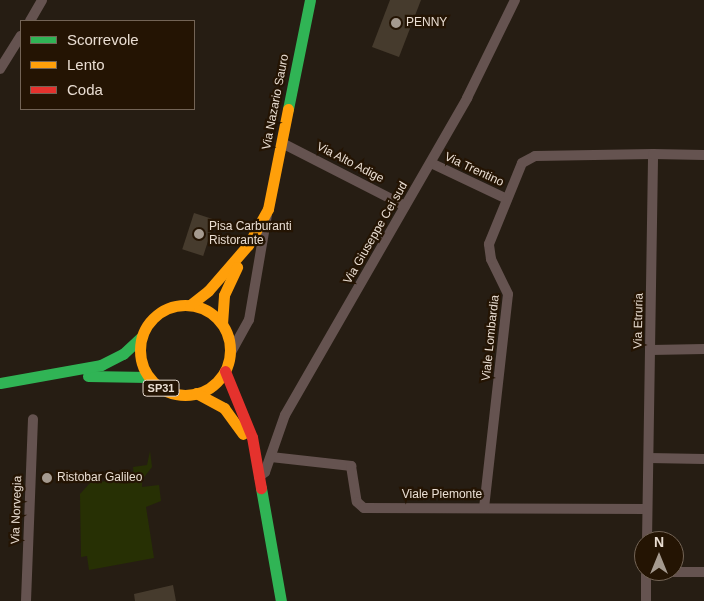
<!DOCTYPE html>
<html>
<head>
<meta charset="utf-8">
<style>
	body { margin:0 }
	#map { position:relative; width:704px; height:601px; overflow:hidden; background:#261d13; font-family:Arial,sans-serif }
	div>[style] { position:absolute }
	.green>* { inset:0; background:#273004 }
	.building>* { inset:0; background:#463b2d; transform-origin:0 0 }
	.street>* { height:10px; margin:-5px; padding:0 5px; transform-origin:5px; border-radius:5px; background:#655350 }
	.fast>* { height:11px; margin:-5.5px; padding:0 5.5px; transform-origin:5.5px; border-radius:5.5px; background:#30b455 }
	.slow>* { height:11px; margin:-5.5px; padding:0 5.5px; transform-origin:5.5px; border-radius:5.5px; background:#ff9f0a }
	.slow>.ring { margin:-5.5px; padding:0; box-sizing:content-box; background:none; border:11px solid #ff9f0a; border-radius:50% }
	.jam>* { height:11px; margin:-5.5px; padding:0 5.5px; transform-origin:5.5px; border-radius:5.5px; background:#e5322d }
	.dots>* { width:14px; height:14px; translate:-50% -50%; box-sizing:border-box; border:2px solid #241403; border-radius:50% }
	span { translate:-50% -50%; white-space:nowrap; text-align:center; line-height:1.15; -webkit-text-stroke:4.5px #241403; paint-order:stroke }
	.shield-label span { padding:1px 4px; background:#241403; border:1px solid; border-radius:4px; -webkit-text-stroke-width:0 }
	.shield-label { font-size:11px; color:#e9ddd2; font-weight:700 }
	.poi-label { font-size:12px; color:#e9ddd2 }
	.left { translate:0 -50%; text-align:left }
	.street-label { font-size:12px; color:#e9ddd2 }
	.legend { position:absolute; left:20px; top:20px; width:175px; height:90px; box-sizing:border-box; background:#241403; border:1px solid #736456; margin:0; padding:6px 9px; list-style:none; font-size:15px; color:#e9ddd2 }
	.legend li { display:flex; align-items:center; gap:10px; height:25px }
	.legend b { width:25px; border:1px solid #736456 }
	.north { position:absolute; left:634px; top:531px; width:50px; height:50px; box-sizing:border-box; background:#241403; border:1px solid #736456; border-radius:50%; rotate:0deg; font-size:14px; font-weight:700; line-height:20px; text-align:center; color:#e9ddd2 }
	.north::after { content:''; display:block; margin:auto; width:18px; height:22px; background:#a59a8f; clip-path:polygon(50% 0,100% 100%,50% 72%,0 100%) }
</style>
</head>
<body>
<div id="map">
	<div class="green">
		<div style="clip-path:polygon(150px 451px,152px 467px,142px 480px,142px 487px,159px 485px,161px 501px,146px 507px,154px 558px,89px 570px,87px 556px,81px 557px,80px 494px,90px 483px,134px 478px,133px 467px,147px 465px)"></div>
	</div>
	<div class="building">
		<div style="clip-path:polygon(390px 0,421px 0,399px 57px,372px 47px)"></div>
		<div style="left:194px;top:213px;width:22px;height:38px;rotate:18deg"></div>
		<div style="clip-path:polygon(173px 585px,176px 601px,135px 601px,134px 594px)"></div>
	</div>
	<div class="street">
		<div style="left:30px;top:21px;width:24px;rotate:-60deg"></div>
		<div style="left:0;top:69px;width:39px;rotate:-58deg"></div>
		<div style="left:282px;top:143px;width:138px;rotate:27.1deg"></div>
		<div style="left:431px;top:163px;width:84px;rotate:25.3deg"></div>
		<div style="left:651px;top:350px;width:53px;rotate:-1.1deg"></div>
		<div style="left:230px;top:354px;width:39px;rotate:-61deg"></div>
		<div style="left:249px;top:320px;width:107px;rotate:-80.3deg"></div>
		<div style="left:271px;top:457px;width:81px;rotate:6.4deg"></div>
		<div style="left:351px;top:466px;width:36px;rotate:81deg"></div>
		<div style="left:357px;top:502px;width:9px;rotate:41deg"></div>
		<div style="left:364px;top:508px;width:283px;rotate:0.2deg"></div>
		<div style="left:649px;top:458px;width:55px;rotate:1deg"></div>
		<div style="left:259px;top:477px;width:8px;rotate:-40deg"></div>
		<div style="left:265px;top:472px;width:60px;rotate:-70.7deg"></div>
		<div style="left:285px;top:415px;width:366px;rotate:-60.1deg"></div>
		<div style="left:467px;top:98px;width:109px;rotate:-63.9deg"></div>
		<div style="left:484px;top:508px;width:215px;rotate:-83.6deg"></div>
		<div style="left:508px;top:294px;width:39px;rotate:-116deg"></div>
		<div style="left:491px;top:259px;width:15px;rotate:-98deg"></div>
		<div style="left:489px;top:244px;width:87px;rotate:-67.8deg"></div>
		<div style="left:522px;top:163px;width:15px;rotate:-28deg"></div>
		<div style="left:535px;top:156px;width:118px;rotate:-1deg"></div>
		<div style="left:647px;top:541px;width:387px;rotate:-89.1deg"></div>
		<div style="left:653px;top:154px;width:51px;rotate:1.1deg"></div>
		<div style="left:646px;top:572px;width:58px"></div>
		<div style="left:26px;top:601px;width:182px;rotate:-87.8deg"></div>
		<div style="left:646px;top:601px;width:30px;rotate:-90deg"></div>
	</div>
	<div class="fast">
		<div style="left:288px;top:109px;width:111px;rotate:-78.6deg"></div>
		<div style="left:88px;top:376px;width:60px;rotate:1deg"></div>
		<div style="left:0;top:383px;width:103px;rotate:-10.1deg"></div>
		<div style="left:101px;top:365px;width:25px;rotate:-27deg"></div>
		<div style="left:123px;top:354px;width:25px;rotate:-43deg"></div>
		<div style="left:261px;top:488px;width:115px;rotate:80deg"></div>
	</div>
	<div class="slow">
		<div class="ring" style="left:140px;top:305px;width:79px;height:79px"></div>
		<div style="left:190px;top:305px;width:23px;rotate:-38deg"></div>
		<div style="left:208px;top:291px;width:61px;rotate:-49deg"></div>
		<div style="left:248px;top:245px;width:41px;rotate:-60.9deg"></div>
		<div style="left:268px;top:209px;width:102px;rotate:-78.7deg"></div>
		<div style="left:222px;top:324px;width:29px;rotate:-86deg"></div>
		<div style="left:224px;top:295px;width:31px;rotate:-65deg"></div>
		<div style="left:196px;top:393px;width:32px;rotate:28deg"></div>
		<div style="left:224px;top:408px;width:32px;rotate:54deg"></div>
	</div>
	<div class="jam">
		<div style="left:225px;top:371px;width:71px;rotate:67.8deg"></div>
		<div style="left:252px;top:437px;width:52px;rotate:80deg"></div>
	</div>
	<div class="dots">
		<div style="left:396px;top:23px;background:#a59a8f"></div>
		<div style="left:199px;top:234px;background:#a59a8f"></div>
		<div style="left:47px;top:478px;background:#a59a8f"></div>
	</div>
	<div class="shield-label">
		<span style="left:161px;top:388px">SP31</span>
	</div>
	<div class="poi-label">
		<span class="left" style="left:406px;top:23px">PENNY</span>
		<span class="left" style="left:209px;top:234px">Pisa Carburanti<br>Ristorante</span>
		<span class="left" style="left:57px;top:478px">Ristobar Galileo</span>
	</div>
	<div class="street-label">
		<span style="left:276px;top:102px;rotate:-79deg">Via Nazario Sauro</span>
		<span style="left:350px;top:163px;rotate:27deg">Via Alto Adige</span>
		<span style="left:474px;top:170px;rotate:25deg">Via Trentino</span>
		<span style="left:376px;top:233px;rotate:-60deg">Via Giuseppe Cei sud</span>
		<span style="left:639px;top:321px;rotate:-89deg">Via Etruria</span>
		<span style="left:491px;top:338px;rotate:-84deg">Viale Lombardia</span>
		<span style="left:442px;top:495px">Viale Piemonte</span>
		<span style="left:17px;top:510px;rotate:-88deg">Via Norvegia</span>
	</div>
	<ul class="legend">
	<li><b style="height:6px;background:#30b455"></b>Scorrevole</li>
	<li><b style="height:6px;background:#ff9f0a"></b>Lento</li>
	<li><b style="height:6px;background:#e5322d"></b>Coda</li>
	</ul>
	<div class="north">N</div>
</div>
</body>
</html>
